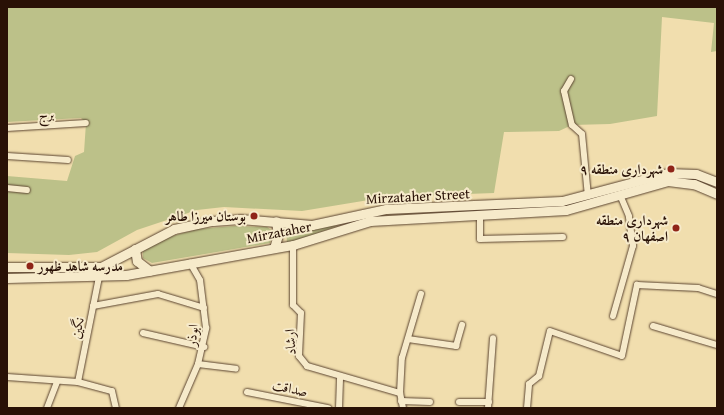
<!DOCTYPE html>
<html>
<head>
<meta charset="utf-8">
<style>
	body { margin:0 }
	#map { position:relative; width:724px; height:415px; overflow:hidden; background:#f1deae; font-family:"Gentium Book Plus",Amiri,serif }
	div>[style] { position:absolute }
	.green>* { inset:0; background:#bcc189 }
	.roads { filter:drop-shadow(0 0 1px #5b4430) drop-shadow(0 0 1px #5b4430) }
	.minor>* { height:6px; margin:-3px; padding:0 3px; transform-origin:3px; border-radius:3px; background:#f6eaca }
	.secondary>* { height:9px; margin:-4.5px; padding:0 4.5px; transform-origin:4.5px; border-radius:4.5px; background:#f6eaca }
	.dots>* { width:11px; height:11px; translate:-50% -50%; box-sizing:border-box; border:2px solid #f6eaca; border-radius:50% }
	span { translate:-50% -50%; white-space:nowrap; text-align:center; line-height:1.15; -webkit-text-stroke:4px #f6eaca; paint-order:stroke }
	.street-label { font-size:14px; color:#291106 }
	.poi-label { font-size:14px; color:#291106; font-weight:700 }
	.right { translate:-100% -50%; text-align:right }
	.left { translate:0 -50%; text-align:left }
	.frame { position:absolute; inset:0; border:8px solid #291106; pointer-events:none }
</style>
</head>
<body>
<div id="map">
	<div class="green">
		<div style="clip-path:polygon(7px 7px,717px 7px,717px 51px,711px 52px,714px 23px,662px 17px,657px 116px,610px 124px,572px 125px,559px 131px,504px 132px,494px 193px,387px 197px,302px 211px,224px 207px,197px 210px,137px 230px,97px 252px,69px 255px,7px 253px,7px 176px,67px 181px,75px 156px,84px 152px,86px 123px,81px 118px,7px 122px)"></div>
		<div style="clip-path:polygon(235px 226px,267px 227px,273px 231px,270px 243px,152px 263px,143px 258px,143px 250px,165px 238px,197px 229px)"></div>
		<div style="clip-path:polygon(337px 226px,300px 240px,287px 243px,286px 228px)"></div>
	</div>
	<div class="roads">
		<div class="minor">
			<div style="left:571px;top:79px;width:14px;rotate:120deg"></div>
			<div style="left:564px;top:91px;width:35px;rotate:77deg"></div>
			<div style="left:572px;top:125px;width:13px;rotate:42deg"></div>
			<div style="left:582px;top:134px;width:62px;rotate:84.5deg"></div>
			<div style="left:7px;top:128px;width:79px;rotate:-3.6deg"></div>
			<div style="left:7px;top:156px;width:61px;rotate:3.8deg"></div>
			<div style="left:7px;top:188px;width:20px;rotate:6deg"></div>
			<div style="left:480px;top:216px;width:23px;rotate:90deg"></div>
			<div style="left:480px;top:239px;width:83px;rotate:-1.4deg"></div>
			<div style="left:293px;top:245px;width:60px;rotate:90deg"></div>
			<div style="left:293px;top:305px;width:11px;rotate:45deg"></div>
			<div style="left:301px;top:313px;width:43px;rotate:92.7deg"></div>
			<div style="left:299px;top:356px;width:13px;rotate:51deg"></div>
			<div style="left:307px;top:366px;width:97px;rotate:16.2deg"></div>
			<div style="left:93px;top:306px;width:66px;rotate:-10.5deg"></div>
			<div style="left:158px;top:294px;width:48px;rotate:16.9deg"></div>
			<div style="left:613px;top:316px;width:73px;rotate:-74.1deg"></div>
			<div style="left:633px;top:246px;width:30px;rotate:-98deg"></div>
			<div style="left:629px;top:216px;width:23px;rotate:-113deg"></div>
			<div style="left:653px;top:326px;width:67px;rotate:16.5deg"></div>
			<div style="left:143px;top:333px;width:63px;rotate:12.9deg"></div>
			<div style="left:408px;top:339px;width:49px;rotate:8.3deg"></div>
			<div style="left:456px;top:346px;width:22px;rotate:-74deg"></div>
			<div style="left:198px;top:364px;width:38px;rotate:7deg"></div>
			<div style="left:7px;top:377px;width:71px;rotate:4deg"></div>
			<div style="left:78px;top:382px;width:35px;rotate:15deg"></div>
			<div style="left:112px;top:391px;width:17px;rotate:77deg"></div>
			<div style="left:78px;top:382px;width:107px;rotate:-78.7deg"></div>
			<div style="left:247px;top:392px;width:83px;rotate:11.2deg"></div>
			<div style="left:401px;top:401px;width:29px;rotate:2deg"></div>
			<div style="left:459px;top:402px;width:30px"></div>
			<div style="left:47px;top:408px;width:28px;rotate:-69deg"></div>
			<div style="left:179px;top:408px;width:48px;rotate:-66.6deg"></div>
			<div style="left:198px;top:364px;width:37px;rotate:-77deg"></div>
			<div style="left:206px;top:328px;width:48px;rotate:-97.1deg"></div>
			<div style="left:200px;top:280px;width:20px;rotate:-120deg"></div>
			<div style="left:339px;top:408px;width:30px;rotate:-88deg"></div>
			<div style="left:403px;top:408px;width:15px;rotate:-101deg"></div>
			<div style="left:400px;top:393px;width:35px;rotate:-87deg"></div>
			<div style="left:402px;top:358px;width:67px;rotate:-73.5deg"></div>
			<div style="left:488px;top:408px;width:70px;rotate:-85.9deg"></div>
			<div style="left:527px;top:408px;width:24px;rotate:-85deg"></div>
			<div style="left:529px;top:384px;width:13px;rotate:-39deg"></div>
			<div style="left:539px;top:376px;width:46px;rotate:-76.3deg"></div>
			<div style="left:550px;top:331px;width:76px;rotate:19.1deg"></div>
			<div style="left:622px;top:356px;width:73px;rotate:-78.1deg"></div>
			<div style="left:637px;top:285px;width:61px;rotate:2.8deg"></div>
			<div style="left:698px;top:288px;width:20px;rotate:18deg"></div>
		</div>
		<div class="secondary">
			<div style="left:274px;top:248px;width:14px;rotate:-73deg"></div>
			<div style="left:278px;top:235px;width:14px;rotate:-98deg"></div>
			<div style="left:135px;top:249px;width:12px;rotate:81deg"></div>
			<div style="left:137px;top:261px;width:16px;rotate:38deg"></div>
			<div style="left:7px;top:267px;width:94px"></div>
			<div style="left:101px;top:267px;width:82px;rotate:-27.5deg"></div>
			<div style="left:174px;top:229px;width:40px;rotate:-12deg"></div>
			<div style="left:213px;top:221px;width:27px;rotate:-4deg"></div>
			<div style="left:240px;top:219px;width:72px;rotate:4.8deg"></div>
			<div style="left:312px;top:225px;width:76px;rotate:-12.2deg"></div>
			<div style="left:386px;top:209px;width:176px;rotate:-2.6deg"></div>
			<div style="left:562px;top:201px;width:110px;rotate:-14.8deg"></div>
			<div style="left:668px;top:173px;width:28px;rotate:2deg"></div>
			<div style="left:696px;top:174px;width:22px;rotate:21deg"></div>
			<div style="left:7px;top:278px;width:119px;rotate:-1.4deg"></div>
			<div style="left:126px;top:275px;width:170px;rotate:-10.2deg"></div>
			<div style="left:293px;top:245px;width:81px;rotate:-17.3deg"></div>
			<div style="left:370px;top:221px;width:196px;rotate:-3.2deg"></div>
			<div style="left:566px;top:210px;width:106px;rotate:-15.9deg"></div>
			<div style="left:668px;top:181px;width:26px;rotate:7deg"></div>
			<div style="left:694px;top:184px;width:25px;rotate:23deg"></div>
		</div>
	</div>
	<div class="dots">
		<div style="left:671px;top:169px;background:#8f2418"></div>
		<div style="left:254px;top:216px;background:#8f2418"></div>
		<div style="left:676px;top:228px;background:#8f2418"></div>
		<div style="left:30px;top:266px;background:#8f2418"></div>
	</div>
	<div class="street-label">
		<span style="left:46px;top:114px;rotate:-4deg">برج</span>
		<span style="left:418px;top:196px;rotate:-3deg">Mirzataher Street</span>
		<span style="left:279px;top:232px;rotate:-11deg">Mirzataher</span>
		<span style="left:77px;top:328px;rotate:-79deg">نگین</span>
		<span style="left:192px;top:335px;rotate:-84deg">ابوذر</span>
		<span style="left:290px;top:342px;rotate:-93deg">ارشاد</span>
		<span style="left:290px;top:388px;rotate:12deg">صداقت</span>
	</div>
	<div class="poi-label">
		<span class="right" style="left:663px;top:169px">شهرداری منطقه ۹</span>
		<span class="right" style="left:246px;top:216px">بوستان میرزا طاهر</span>
		<span class="right" style="left:668px;top:228px">شهرداری منطقه<br>۹ اصفهان</span>
		<span class="left" style="left:38px;top:266px">مدرسه شاهد ظهور</span>
	</div>
	<div class="frame"></div>
</div>
</body>
</html>
